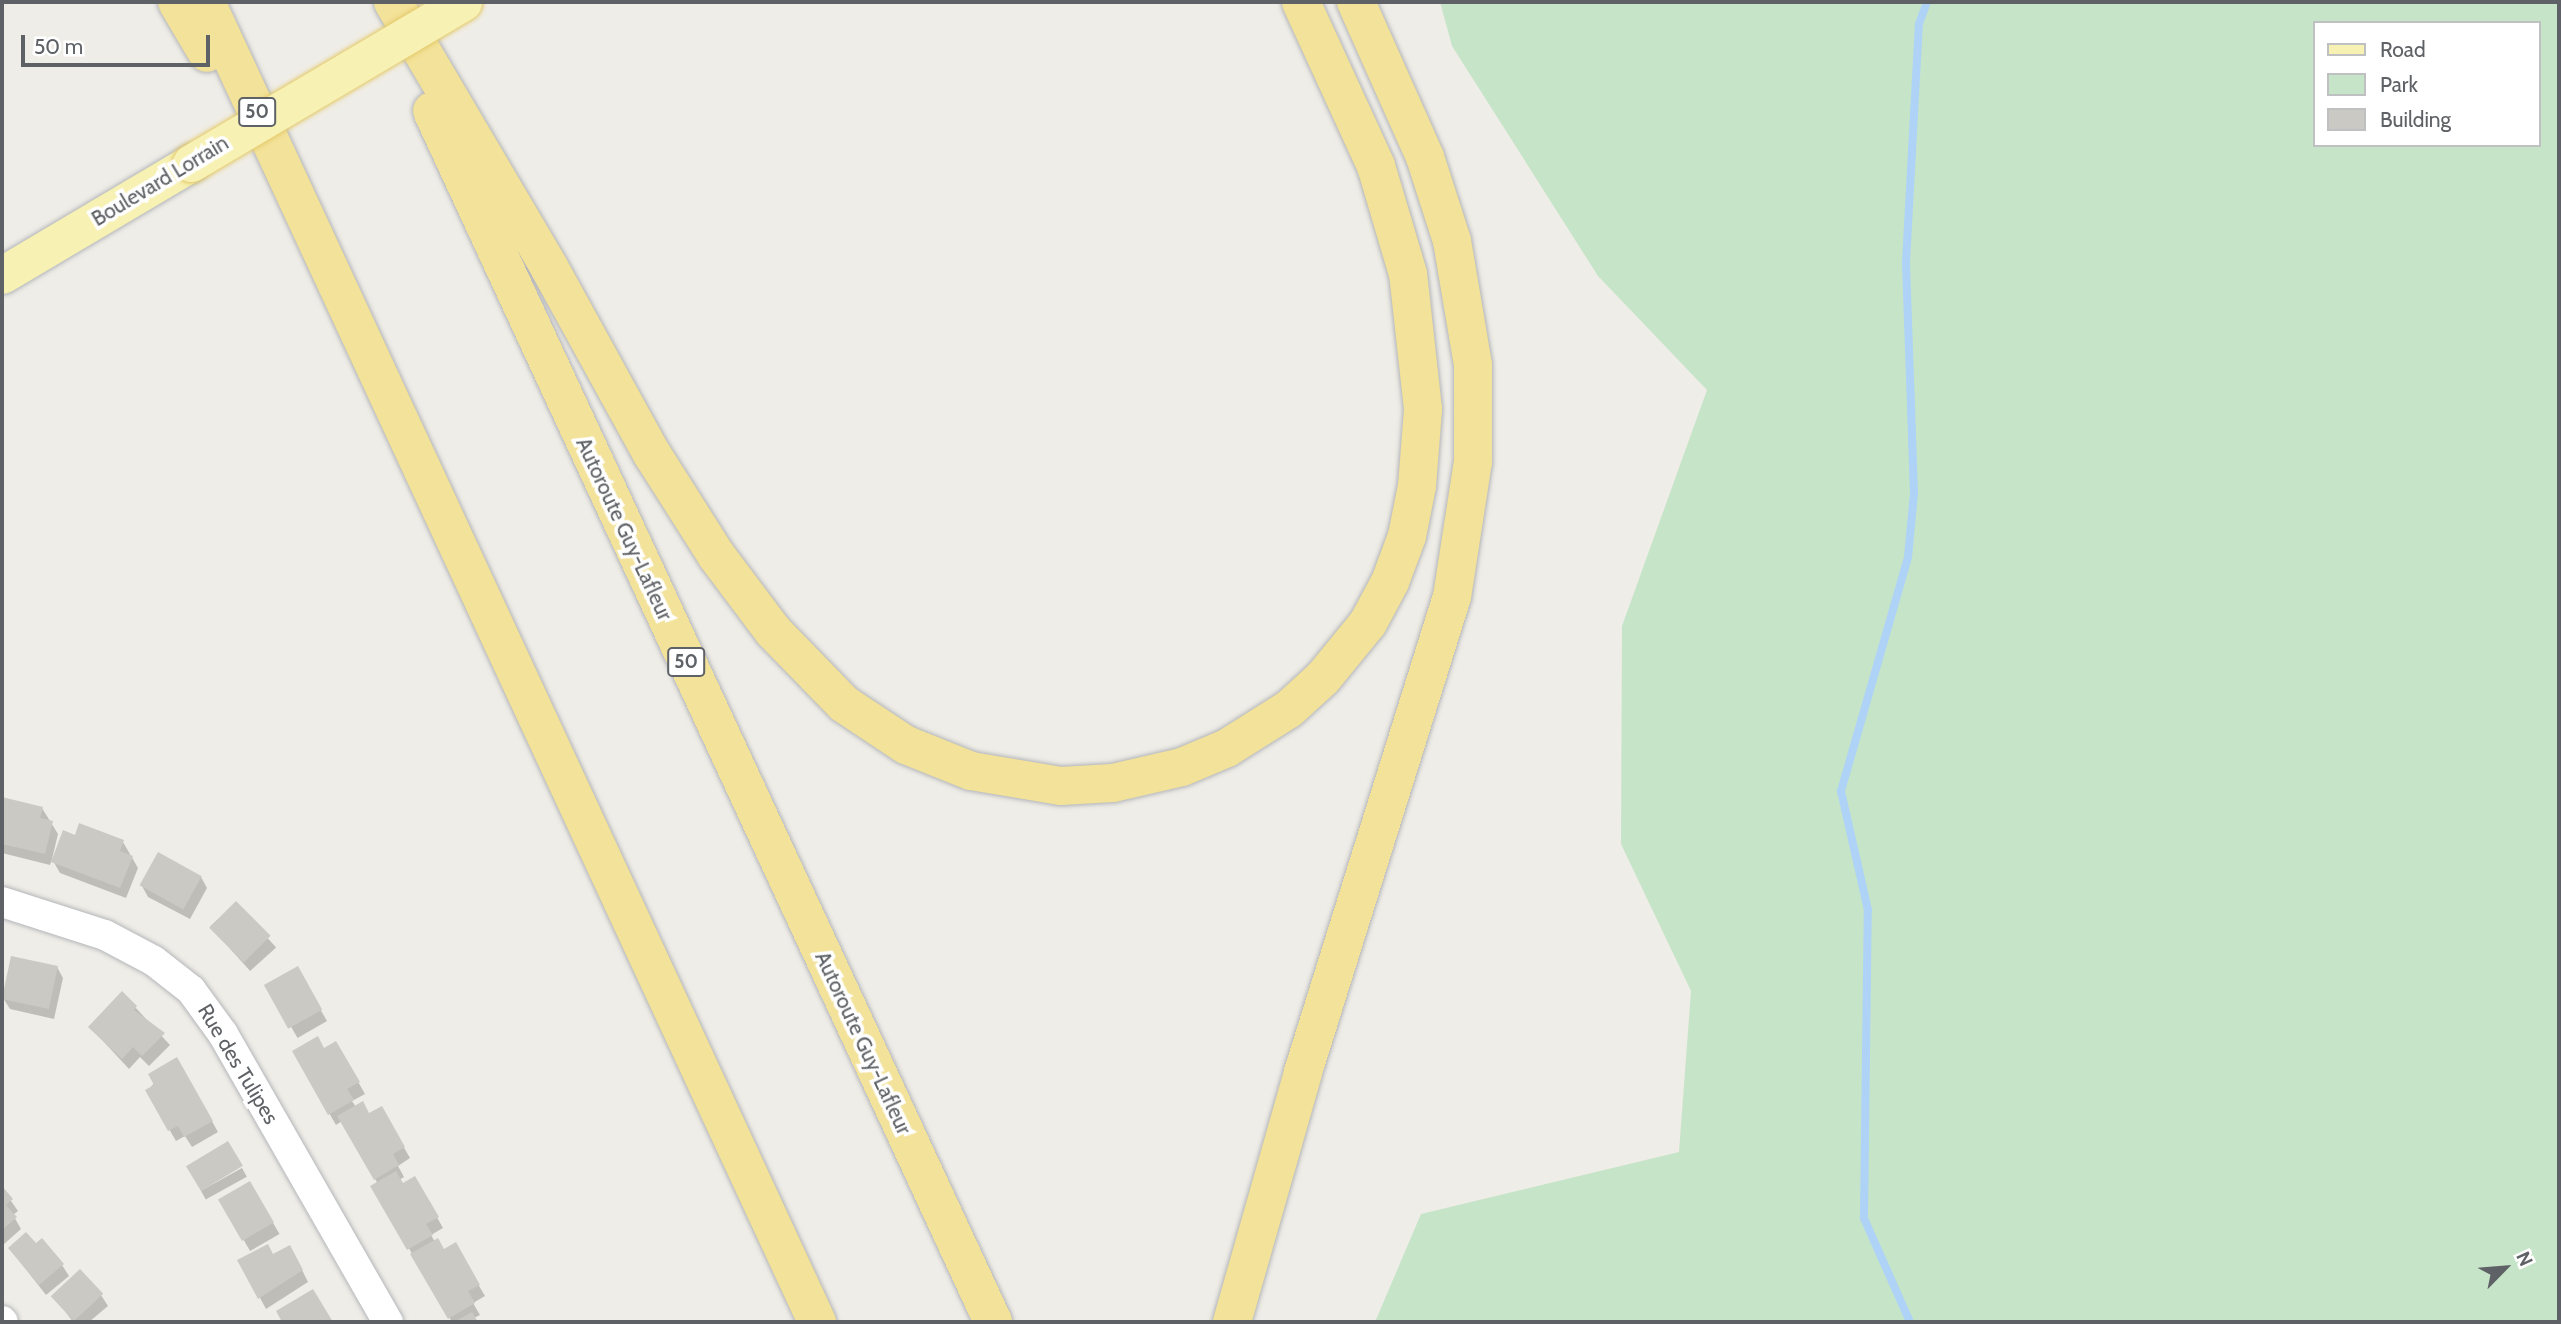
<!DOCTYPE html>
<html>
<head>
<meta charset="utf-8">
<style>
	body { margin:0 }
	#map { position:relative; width:2561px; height:1324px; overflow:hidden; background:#efede7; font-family:Cabin,sans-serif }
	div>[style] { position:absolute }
	.green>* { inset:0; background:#c6e4c8 }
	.shadow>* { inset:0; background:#0003; transform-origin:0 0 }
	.stream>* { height:8px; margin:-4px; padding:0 4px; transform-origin:4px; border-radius:4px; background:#aed3f7 }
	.building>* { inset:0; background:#cac9c3; transform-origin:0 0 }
	.roads { filter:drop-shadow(0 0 2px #b4b6ba) drop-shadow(0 0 2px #b4b6ba) }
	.minor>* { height:30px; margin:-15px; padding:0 15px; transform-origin:15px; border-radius:15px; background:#fff }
	.major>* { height:37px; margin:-18.5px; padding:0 18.5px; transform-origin:18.5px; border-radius:18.5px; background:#f7f1b3 }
	.highway>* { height:38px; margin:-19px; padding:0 19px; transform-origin:19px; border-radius:19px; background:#f3e299 }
	.bridges { filter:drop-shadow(0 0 2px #e4ca6a) drop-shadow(0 0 2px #e4ca6a) }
	.major-bridge>* { height:37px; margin:-18.5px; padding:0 18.5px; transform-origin:18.5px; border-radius:18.5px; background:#f7f1b3 }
	span { translate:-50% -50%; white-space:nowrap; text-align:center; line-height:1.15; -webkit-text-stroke:7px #fff; paint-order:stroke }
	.shield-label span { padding:2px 5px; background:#fff; border:2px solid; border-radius:5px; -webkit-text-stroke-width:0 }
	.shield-label { font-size:19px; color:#5e6165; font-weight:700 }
	.street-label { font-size:21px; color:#5e6165 }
	.frame { position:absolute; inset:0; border:4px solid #5e6165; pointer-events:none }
	.legend { position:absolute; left:2313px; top:21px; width:228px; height:126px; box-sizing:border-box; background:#fff; border:2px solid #bfc0c1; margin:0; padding:9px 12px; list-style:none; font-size:21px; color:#5e6165 }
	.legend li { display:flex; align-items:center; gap:14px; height:35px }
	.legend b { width:35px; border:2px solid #bfc0c1 }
	.north { position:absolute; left:2470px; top:1233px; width:70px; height:70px; -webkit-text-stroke:5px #fff; paint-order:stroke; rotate:65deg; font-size:19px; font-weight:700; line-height:28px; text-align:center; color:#5e6165 }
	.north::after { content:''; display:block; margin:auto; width:24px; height:32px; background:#5e6165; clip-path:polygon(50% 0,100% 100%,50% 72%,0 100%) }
	.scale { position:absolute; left:21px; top:35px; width:189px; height:32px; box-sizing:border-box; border:4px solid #5e6165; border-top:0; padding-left:9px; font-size:21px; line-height:24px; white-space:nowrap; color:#5e6165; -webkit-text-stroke:5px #fff; paint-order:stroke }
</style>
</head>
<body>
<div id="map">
	<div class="green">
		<div style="clip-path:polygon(evenodd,1440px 2px,2559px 2px,2559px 1322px,1375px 1322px,1421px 1214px,1679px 1152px,1691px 991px,1621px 844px,1622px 626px,1707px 390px,1598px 276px,1452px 46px,1440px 2px,2314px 23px,2538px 23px,2538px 145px,2314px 145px,2314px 23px)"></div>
	</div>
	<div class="shadow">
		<div style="clip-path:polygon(2px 798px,42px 808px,58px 834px,52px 859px,76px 837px,123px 842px,138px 868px,126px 898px,60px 873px,52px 859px,50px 865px,2px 853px)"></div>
		<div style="clip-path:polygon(201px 877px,207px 888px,190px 919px,148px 897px,142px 886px)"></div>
		<div style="left:236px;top:903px;width:60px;height:35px;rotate:48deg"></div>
		<div style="clip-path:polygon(57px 967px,63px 978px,54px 1019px,10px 1009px,3px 998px)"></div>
		<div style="left:297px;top:969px;width:60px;height:34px;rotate:60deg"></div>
		<div style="clip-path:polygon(135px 1007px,170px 1045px,149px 1066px,140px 1057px,129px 1069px,90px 1027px)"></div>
		<div style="clip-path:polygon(336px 1043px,365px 1094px,352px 1101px,356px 1107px,369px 1115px,381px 1108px,410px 1158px,398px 1166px,404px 1177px,399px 1180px,402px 1185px,415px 1178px,443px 1228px,431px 1235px,435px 1242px,444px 1251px,455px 1245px,485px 1296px,473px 1303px,480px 1315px,474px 1318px,477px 1322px,452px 1322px,373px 1187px,378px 1184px,342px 1121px,336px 1125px,294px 1052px,324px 1050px)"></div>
		<div style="clip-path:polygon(177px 1059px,218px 1132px,192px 1147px,185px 1136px,176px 1141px,147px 1091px)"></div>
		<div style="left:242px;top:1168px;width:10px;height:47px;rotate:61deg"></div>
		<div style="left:250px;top:1183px;width:59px;height:34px;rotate:60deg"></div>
		<div style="clip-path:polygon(2px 1188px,18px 1211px,13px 1215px,21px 1229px,3px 1245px)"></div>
		<div style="clip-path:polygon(35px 1245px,62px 1265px,69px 1276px,46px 1295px,10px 1249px)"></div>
		<div style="clip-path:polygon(272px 1256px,296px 1258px,308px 1282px,266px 1309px,240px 1261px)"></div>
		<div style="clip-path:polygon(53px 1295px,101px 1295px,108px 1306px,89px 1322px,73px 1322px)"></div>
	</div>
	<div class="stream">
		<div style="left:1910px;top:1322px;width:114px;rotate:-113.9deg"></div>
		<div style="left:1864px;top:1218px;width:308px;rotate:-89.3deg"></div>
		<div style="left:1868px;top:910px;width:122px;rotate:-102.8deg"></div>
		<div style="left:1841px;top:791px;width:243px;rotate:-74deg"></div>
		<div style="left:1908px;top:557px;width:64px;rotate:-84.6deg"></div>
		<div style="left:1914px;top:493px;width:231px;rotate:-92deg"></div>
		<div style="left:1906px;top:262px;width:238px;rotate:-86.9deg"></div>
		<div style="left:1919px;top:24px;width:23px;rotate:-70deg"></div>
	</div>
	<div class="building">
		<div style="clip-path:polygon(2px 797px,43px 807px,40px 818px,53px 821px,45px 854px,2px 844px)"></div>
		<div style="clip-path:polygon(79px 823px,124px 840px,120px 851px,133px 856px,120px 888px,51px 862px,63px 830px,75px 835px)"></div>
		<div style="left:158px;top:852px;width:50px;height:38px;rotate:29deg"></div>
		<div style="left:236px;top:901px;width:49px;height:38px;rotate:45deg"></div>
		<div style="left:11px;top:956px;width:48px;height:44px;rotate:12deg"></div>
		<div style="left:298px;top:966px;width:50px;height:39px;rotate:61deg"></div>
		<div style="clip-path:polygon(122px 991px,137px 1006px,134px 1010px,165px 1033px,142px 1056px,133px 1047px,122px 1059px,88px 1027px)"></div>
		<div style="clip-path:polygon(318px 1036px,324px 1048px,336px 1041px,360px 1082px,347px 1089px,354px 1100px,328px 1115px,292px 1051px)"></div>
		<div style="clip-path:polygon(177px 1057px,213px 1121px,184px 1137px,178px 1126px,168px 1131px,145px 1090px,154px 1085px,148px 1074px)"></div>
		<div style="clip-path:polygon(363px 1101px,369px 1113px,382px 1106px,405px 1147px,393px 1154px,399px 1165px,374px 1180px,337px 1116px)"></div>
		<div style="left:228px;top:1141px;width:29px;height:49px;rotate:59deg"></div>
		<div style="clip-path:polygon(396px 1171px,403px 1183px,415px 1176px,439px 1217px,426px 1224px,433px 1235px,407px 1250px,370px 1186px)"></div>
		<div style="left:250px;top:1181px;width:48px;height:37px;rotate:60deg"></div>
		<div style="clip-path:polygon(2px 1186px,13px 1199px,6px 1205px,17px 1217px,2px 1230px)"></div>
		<div style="clip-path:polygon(26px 1232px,36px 1243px,42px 1238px,64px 1264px,39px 1285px,8px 1248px)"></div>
		<div style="clip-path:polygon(438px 1238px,444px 1249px,456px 1242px,480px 1285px,468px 1291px,475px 1303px,448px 1319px,410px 1254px)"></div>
		<div style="clip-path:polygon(268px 1244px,273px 1254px,290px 1245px,303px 1270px,258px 1299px,237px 1260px)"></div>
		<div style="left:80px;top:1269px;width:34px;height:40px;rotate:47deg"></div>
		<div style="clip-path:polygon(313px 1289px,333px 1322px,282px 1322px,276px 1311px)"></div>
		<div style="clip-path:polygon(472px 1312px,478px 1322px,454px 1322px)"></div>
	</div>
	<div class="roads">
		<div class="minor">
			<div style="left:2px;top:902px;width:108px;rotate:17.8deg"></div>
			<div style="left:105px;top:935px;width:55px;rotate:28deg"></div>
			<div style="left:154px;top:961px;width:47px;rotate:38.1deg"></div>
			<div style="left:191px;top:990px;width:54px;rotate:54deg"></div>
			<div style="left:223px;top:1034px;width:332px;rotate:60.2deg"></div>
			<div style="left:2px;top:1321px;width:1px;rotate:45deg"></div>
		</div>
		<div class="major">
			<div style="left:2px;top:275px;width:220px;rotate:-30.7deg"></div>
		</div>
		<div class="highway">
			<div style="left:177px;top:2px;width:59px;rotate:59.5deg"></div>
			<div style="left:206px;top:2px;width:1455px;rotate:65.16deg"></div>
			<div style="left:393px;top:2px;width:308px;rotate:59.5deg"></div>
			<div style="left:549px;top:267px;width:213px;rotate:61.2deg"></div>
			<div style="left:652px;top:454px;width:120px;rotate:57.6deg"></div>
			<div style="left:716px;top:555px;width:95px;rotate:53.1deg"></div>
			<div style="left:773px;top:631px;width:102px;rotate:45.8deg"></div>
			<div style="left:844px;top:704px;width:74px;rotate:33.5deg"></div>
			<div style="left:906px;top:745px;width:70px;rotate:21.8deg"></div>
			<div style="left:971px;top:771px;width:91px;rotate:9.5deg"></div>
			<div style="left:1061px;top:786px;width:52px;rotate:-3.3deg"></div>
			<div style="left:1113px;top:783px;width:71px;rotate:-13.1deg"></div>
			<div style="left:1182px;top:767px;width:49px;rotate:-22.9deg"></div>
			<div style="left:1227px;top:748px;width:73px;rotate:-32.2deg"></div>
			<div style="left:1289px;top:709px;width:46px;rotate:-42.4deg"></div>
			<div style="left:1323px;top:678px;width:71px;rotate:-50.7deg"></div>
			<div style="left:1368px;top:623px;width:47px;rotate:-61.8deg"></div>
			<div style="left:1390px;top:582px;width:49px;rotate:-69.7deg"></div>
			<div style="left:1407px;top:536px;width:51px;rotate:-78.7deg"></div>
			<div style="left:1417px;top:486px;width:77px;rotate:-85.5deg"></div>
			<div style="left:1423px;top:409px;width:136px;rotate:-96.3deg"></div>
			<div style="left:1408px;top:274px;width:113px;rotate:-106.5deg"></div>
			<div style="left:1376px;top:166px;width:180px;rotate:-114.6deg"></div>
			<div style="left:432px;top:111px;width:1335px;rotate:65.14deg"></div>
			<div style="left:1232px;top:1322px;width:260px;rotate:-74.1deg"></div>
			<div style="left:1303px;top:1072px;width:498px;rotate:-72.6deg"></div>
			<div style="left:1452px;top:597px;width:137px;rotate:-81.2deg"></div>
			<div style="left:1473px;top:462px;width:97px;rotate:-90deg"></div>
			<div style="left:1473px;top:365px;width:126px;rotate:-99.6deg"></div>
			<div style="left:1452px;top:241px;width:88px;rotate:-107.8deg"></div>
			<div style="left:1425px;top:157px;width:170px;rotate:-114deg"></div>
		</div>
	</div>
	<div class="bridges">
		<div class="major-bridge">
			<div style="left:191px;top:163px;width:316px;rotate:-30.6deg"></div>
		</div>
	</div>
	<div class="shield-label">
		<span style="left:257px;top:112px">50</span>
		<span style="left:686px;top:662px">50</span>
	</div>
	<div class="street-label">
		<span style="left:160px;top:181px;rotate:-31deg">Boulevard Lorrain</span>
		<span style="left:624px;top:529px;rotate:65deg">Autoroute Guy-Lafleur</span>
		<span style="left:863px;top:1043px;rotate:65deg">Autoroute Guy-Lafleur</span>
		<span style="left:238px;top:1064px;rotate:59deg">Rue des Tulipes</span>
	</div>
	<div class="frame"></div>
	<ul class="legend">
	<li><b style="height:9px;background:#f7f1b3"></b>Road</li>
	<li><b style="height:19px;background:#c6e4c8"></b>Park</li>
	<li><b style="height:19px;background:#cac9c3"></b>Building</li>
	</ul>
	<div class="north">N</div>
	<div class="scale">50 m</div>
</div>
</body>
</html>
